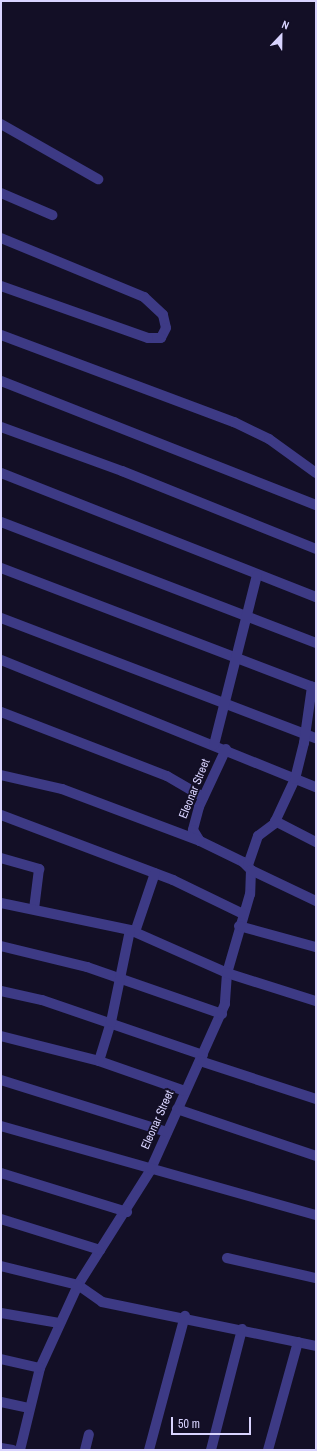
<!DOCTYPE html>
<html>
<head>
<meta charset="utf-8">
<style>
	body { margin:0 }
	#map { position:relative; width:317px; height:1451px; overflow:hidden; background:#130f26; font-family:"Archivo Narrow",sans-serif }
	div>[style] { position:absolute }
	.street>* { height:10px; margin:-5px; padding:0 5px; transform-origin:5px; border-radius:5px; background:#3d3a85 }
	span { translate:-50% -50%; white-space:nowrap; text-align:center; line-height:1.15; -webkit-text-stroke:3.5px #130f26; paint-order:stroke }
	.street-label { font-size:12px; color:#d9d4ff }
	.frame { position:absolute; inset:0; border:2px solid #d9d4ff; pointer-events:none }
	.north { position:absolute; left:261px; top:16px; width:40px; height:40px; -webkit-text-stroke:3px #130f26; paint-order:stroke; rotate:22deg; font-size:11px; font-weight:700; line-height:16px; text-align:center; color:#d9d4ff }
	.north::after { content:''; display:block; margin:auto; width:14px; height:18px; background:#d9d4ff; clip-path:polygon(50% 0,100% 100%,50% 72%,0 100%) }
	.scale { position:absolute; left:171px; top:1417px; width:80px; height:18px; box-sizing:border-box; border:2px solid #d9d4ff; border-top:0; padding-left:5px; font-size:12px; line-height:14px; white-space:nowrap; color:#d9d4ff; -webkit-text-stroke:3px #130f26; paint-order:stroke }
</style>
</head>
<body>
<div id="map">
	<div class="street">
		<div style="left:1px;top:124px;width:112px;rotate:29.6deg"></div>
		<div style="left:1px;top:193px;width:56px;rotate:23.3deg"></div>
		<div style="left:1px;top:238px;width:155px;rotate:22.4deg"></div>
		<div style="left:144px;top:297px;width:26px;rotate:43deg"></div>
		<div style="left:163px;top:315px;width:13px;rotate:77deg"></div>
		<div style="left:166px;top:328px;width:11px;rotate:117deg"></div>
		<div style="left:161px;top:338px;width:13px;rotate:180deg"></div>
		<div style="left:148px;top:338px;width:156px;rotate:-160.5deg"></div>
		<div style="left:1px;top:335px;width:249px;rotate:20.5deg"></div>
		<div style="left:234px;top:422px;width:39px;rotate:26deg"></div>
		<div style="left:269px;top:439px;width:58px;rotate:35.9deg"></div>
		<div style="left:1px;top:381px;width:339px;rotate:21.5deg"></div>
		<div style="left:1px;top:427px;width:129px;rotate:20deg"></div>
		<div style="left:122px;top:471px;width:209px;rotate:21.9deg"></div>
		<div style="left:1px;top:473px;width:339px;rotate:21.5deg"></div>
		<div style="left:1px;top:522px;width:337px;rotate:21deg"></div>
		<div style="left:1px;top:568px;width:337px;rotate:20.9deg"></div>
		<div style="left:1px;top:618px;width:337px;rotate:20.9deg"></div>
		<div style="left:1px;top:660px;width:340px;rotate:22deg"></div>
		<div style="left:1px;top:712px;width:178px;rotate:21.1deg"></div>
		<div style="left:167px;top:776px;width:42px;rotate:30.3deg"></div>
		<div style="left:214px;top:745px;width:175px;rotate:-75.8deg"></div>
		<div style="left:226px;top:749px;width:64px;rotate:115deg"></div>
		<div style="left:199px;top:807px;width:24px;rotate:105deg"></div>
		<div style="left:193px;top:830px;width:13px;rotate:58deg"></div>
		<div style="left:200px;top:841px;width:48px;rotate:26deg"></div>
		<div style="left:243px;top:862px;width:11px;rotate:45deg"></div>
		<div style="left:251px;top:870px;width:24px;rotate:92deg"></div>
		<div style="left:250px;top:894px;width:82px;rotate:106.2deg"></div>
		<div style="left:227px;top:973px;width:31px;rotate:94deg"></div>
		<div style="left:225px;top:1004px;width:183px;rotate:114.2deg"></div>
		<div style="left:150px;top:1171px;width:135px;rotate:122.3deg"></div>
		<div style="left:78px;top:1285px;width:29px;rotate:35deg"></div>
		<div style="left:102px;top:1302px;width:218px;rotate:11.6deg"></div>
		<div style="left:1px;top:775px;width:63px;rotate:12.9deg"></div>
		<div style="left:62px;top:789px;width:147px;rotate:20.6deg"></div>
		<div style="left:1px;top:815px;width:184px;rotate:20.7deg"></div>
		<div style="left:173px;top:880px;width:78px;rotate:25.9deg"></div>
		<div style="left:275px;top:821px;width:46px;rotate:27.1deg"></div>
		<div style="left:1px;top:858px;width:40px;rotate:16deg"></div>
		<div style="left:39px;top:869px;width:40px;rotate:97.1deg"></div>
		<div style="left:248px;top:865px;width:31px;rotate:-71deg"></div>
		<div style="left:258px;top:836px;width:20px;rotate:-37deg"></div>
		<div style="left:274px;top:824px;width:50px;rotate:-65deg"></div>
		<div style="left:295px;top:779px;width:37px;rotate:-76deg"></div>
		<div style="left:304px;top:743px;width:57px;rotate:-81.9deg"></div>
		<div style="left:251px;top:870px;width:72px;rotate:25.5deg"></div>
		<div style="left:1px;top:903px;width:132px;rotate:11.8deg"></div>
		<div style="left:130px;top:930px;width:106px;rotate:23.9deg"></div>
		<div style="left:227px;top:973px;width:93px;rotate:17.5deg"></div>
		<div style="left:239px;top:926px;width:80px;rotate:15.3deg"></div>
		<div style="left:135px;top:932px;width:62px;rotate:-71.3deg"></div>
		<div style="left:1px;top:946px;width:89px;rotate:13.7deg"></div>
		<div style="left:87px;top:967px;width:143px;rotate:19.2deg"></div>
		<div style="left:1px;top:991px;width:42px;rotate:12.4deg"></div>
		<div style="left:42px;top:1000px;width:170px;rotate:18.9deg"></div>
		<div style="left:1px;top:1036px;width:101px;rotate:14.3deg"></div>
		<div style="left:99px;top:1061px;width:91px;rotate:19.2deg"></div>
		<div style="left:99px;top:1061px;width:41px;rotate:-72.9deg"></div>
		<div style="left:111px;top:1022px;width:94px;rotate:-78.3deg"></div>
		<div style="left:200px;top:1061px;width:122px;rotate:18.1deg"></div>
		<div style="left:1px;top:1080px;width:174px;rotate:17.4deg"></div>
		<div style="left:177px;top:1109px;width:147px;rotate:18.7deg"></div>
		<div style="left:1px;top:1126px;width:327px;rotate:15.8deg"></div>
		<div style="left:1px;top:1173px;width:132px;rotate:17.2deg"></div>
		<div style="left:1px;top:1219px;width:104px;rotate:17.4deg"></div>
		<div style="left:227px;top:1258px;width:91px;rotate:12.7deg"></div>
		<div style="left:1px;top:1266px;width:79px;rotate:13.9deg"></div>
		<div style="left:78px;top:1285px;width:91px;rotate:114.6deg"></div>
		<div style="left:40px;top:1368px;width:84px;rotate:103.7deg"></div>
		<div style="left:1px;top:1313px;width:59px;rotate:9.8deg"></div>
		<div style="left:1px;top:1359px;width:40px;rotate:13deg"></div>
		<div style="left:1px;top:1402px;width:29px;rotate:12deg"></div>
		<div style="left:1px;top:1448px;width:12px;rotate:9deg"></div>
		<div style="left:85px;top:1450px;width:16px;rotate:-76deg"></div>
		<div style="left:149px;top:1450px;width:139px;rotate:-75deg"></div>
		<div style="left:211px;top:1450px;width:125px;rotate:-75.6deg"></div>
		<div style="left:268px;top:1450px;width:112px;rotate:-74.5deg"></div>
	</div>
	<div class="street-label">
		<span style="left:195px;top:789px;rotate:-68deg">Eleonar Street</span>
		<span style="left:158px;top:1120px;rotate:-66deg">Eleonar Street</span>
	</div>
	<div class="frame"></div>
	<div class="north">N</div>
	<div class="scale">50 m</div>
</div>
</body>
</html>
